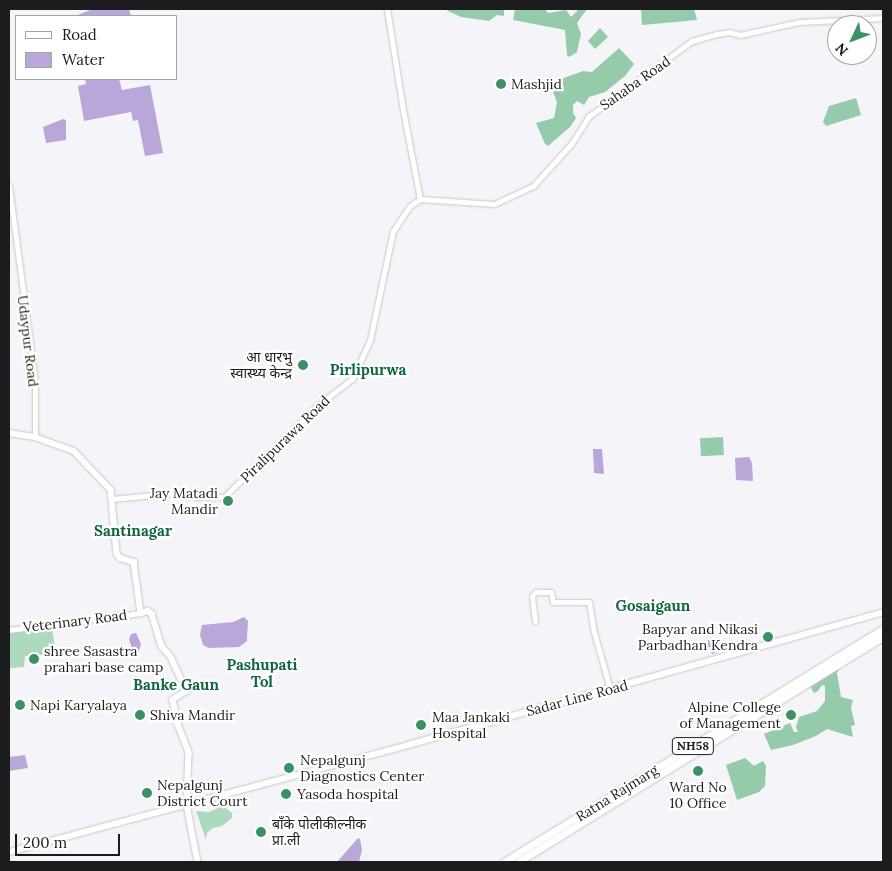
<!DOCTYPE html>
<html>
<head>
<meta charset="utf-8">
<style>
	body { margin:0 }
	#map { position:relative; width:892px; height:871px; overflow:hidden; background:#f5f4f9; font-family:Lora,"Noto Sans Devanagari",serif }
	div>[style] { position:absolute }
	.green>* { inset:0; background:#addabe }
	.forest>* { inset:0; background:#95cbaa; transform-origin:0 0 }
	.water>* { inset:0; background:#b9a7da }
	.roads { filter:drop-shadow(0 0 1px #c9c7cc) drop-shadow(0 0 1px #c9c7cc) }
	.tertiary>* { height:5px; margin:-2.5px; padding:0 2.5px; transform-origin:2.5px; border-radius:2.5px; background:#fff }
	.secondary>* { height:5.5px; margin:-2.75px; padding:0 2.75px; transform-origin:2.75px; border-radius:2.75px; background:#fff }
	.primary>* { height:6px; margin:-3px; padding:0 3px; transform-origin:3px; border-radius:3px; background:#fff }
	.trunk>* { height:7px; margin:-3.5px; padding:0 3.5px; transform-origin:3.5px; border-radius:3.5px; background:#fff }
	.dots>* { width:14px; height:14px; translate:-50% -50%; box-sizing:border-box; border:2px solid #fff; border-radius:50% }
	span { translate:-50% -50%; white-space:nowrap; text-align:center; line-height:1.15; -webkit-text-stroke:4.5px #fff; paint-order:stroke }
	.shield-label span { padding:1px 4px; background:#fff; border:1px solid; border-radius:4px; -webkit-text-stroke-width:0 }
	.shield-label { font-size:12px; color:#1c1c1e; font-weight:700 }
	.street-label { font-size:14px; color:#1c1c1e }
	.poi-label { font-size:14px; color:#1c1c1e }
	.left { translate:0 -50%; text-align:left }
	.right { translate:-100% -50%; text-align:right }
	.neighbourhood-label { font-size:15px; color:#136740; font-weight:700 }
	.frame { position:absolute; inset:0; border:10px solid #1c1c1e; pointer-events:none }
	.legend { position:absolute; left:15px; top:15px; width:162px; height:65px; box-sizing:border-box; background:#fff; border:1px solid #a4a4a5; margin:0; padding:6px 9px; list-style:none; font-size:15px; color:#1c1c1e }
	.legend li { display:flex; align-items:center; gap:10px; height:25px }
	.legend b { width:25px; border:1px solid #a4a4a5 }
	.north { position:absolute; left:827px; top:15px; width:50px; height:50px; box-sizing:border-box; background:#fff; border:1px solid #a4a4a5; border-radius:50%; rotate:227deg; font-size:14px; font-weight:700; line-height:20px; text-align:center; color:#1c1c1e }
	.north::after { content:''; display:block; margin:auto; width:18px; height:22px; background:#3c9164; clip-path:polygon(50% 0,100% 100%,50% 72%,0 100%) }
	.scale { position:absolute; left:15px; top:834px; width:105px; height:22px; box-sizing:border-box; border:2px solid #1c1c1e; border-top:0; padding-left:6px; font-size:15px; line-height:18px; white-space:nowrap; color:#1c1c1e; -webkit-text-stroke:4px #fff; paint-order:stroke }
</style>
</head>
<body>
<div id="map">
	<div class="green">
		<div style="clip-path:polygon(52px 628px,56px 654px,25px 656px,24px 667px,10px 668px,9px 632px)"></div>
		<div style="clip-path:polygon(223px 806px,232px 813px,232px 818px,222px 826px,213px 828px,207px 833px,206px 840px,196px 811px,209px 812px)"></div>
	</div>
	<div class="forest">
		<div style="clip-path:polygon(444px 9px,504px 9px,504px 16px,497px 15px,489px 21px,461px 17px)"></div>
		<div style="clip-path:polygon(515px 9px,545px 9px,548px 13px,566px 10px,571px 17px,579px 9px,587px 9px,577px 23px,581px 34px,577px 52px,569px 57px,567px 55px,565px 30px,513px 20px)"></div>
		<div style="clip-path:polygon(641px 9px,694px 9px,697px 20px,642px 25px)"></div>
		<div style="clip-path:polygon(600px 28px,608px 37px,595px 49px,588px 41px)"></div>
		<div style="clip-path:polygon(619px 48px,634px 64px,625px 76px,605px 92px,589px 97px,584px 105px,577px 101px,573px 105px,573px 113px,576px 118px,570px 127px,548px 146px,545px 144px,536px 123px,554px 118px,557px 102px,553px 92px,562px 85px,561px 79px,583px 71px,592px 72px)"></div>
		<div style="clip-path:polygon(856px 98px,861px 115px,826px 126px,823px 122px,829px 106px)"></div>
		<div style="left:723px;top:437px;width:18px;height:23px;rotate:87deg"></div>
		<div style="clip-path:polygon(840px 666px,837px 673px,841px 697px,853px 700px,851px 708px,855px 725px,851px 726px,853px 737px,827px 729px,816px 736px,793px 745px,771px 750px,764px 734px,790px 723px,794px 732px,798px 732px,796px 727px,799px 717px,817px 711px,825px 701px,825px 686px,822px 685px,818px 691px,814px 693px,809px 684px)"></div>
		<div style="clip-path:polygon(745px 758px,754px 766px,763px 761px,766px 766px,765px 786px,759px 792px,737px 800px,726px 765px)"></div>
	</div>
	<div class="water">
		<div style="clip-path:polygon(93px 9px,129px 9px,131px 16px,75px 16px)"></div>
		<div style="clip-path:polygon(85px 79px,119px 79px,122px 90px,150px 85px,163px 153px,145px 156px,138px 120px,133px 121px,131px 112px,84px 121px,78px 86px,86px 84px)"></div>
		<div style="clip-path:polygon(63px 119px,66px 120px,66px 140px,46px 143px,43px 127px)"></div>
		<div style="clip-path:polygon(593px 449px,602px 449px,604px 474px,594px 473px)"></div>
		<div style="clip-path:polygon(749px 457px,752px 463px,753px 481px,736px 480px,735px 458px)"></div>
		<div style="clip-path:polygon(244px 617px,248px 621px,247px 638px,247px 641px,239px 647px,209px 648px,203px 645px,200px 635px,202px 625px,233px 622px)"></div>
		<div style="clip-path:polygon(136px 633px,141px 644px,139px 651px,130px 653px,128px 653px,132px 649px,129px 639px,131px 634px)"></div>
		<div style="clip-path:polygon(708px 640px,720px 640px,724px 650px,712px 654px,708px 647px)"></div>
		<div style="clip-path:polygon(25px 755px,28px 768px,9px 771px,9px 757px)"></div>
		<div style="clip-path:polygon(358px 838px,360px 839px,362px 850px,359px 862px,337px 862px)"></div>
	</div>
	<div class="roads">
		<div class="tertiary">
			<div style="left:387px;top:9px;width:102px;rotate:81deg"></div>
			<div style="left:403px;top:110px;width:91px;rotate:79.2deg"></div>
			<div style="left:9px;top:186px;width:198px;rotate:82.4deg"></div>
			<div style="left:35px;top:382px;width:55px;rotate:90deg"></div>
			<div style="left:420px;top:199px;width:74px;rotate:3.9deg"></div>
			<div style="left:494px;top:204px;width:43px;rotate:-24.8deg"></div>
			<div style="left:533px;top:186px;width:58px;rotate:-47.8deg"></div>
			<div style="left:572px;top:143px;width:31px;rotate:-58deg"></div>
			<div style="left:588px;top:117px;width:129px;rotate:-36.2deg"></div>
			<div style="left:692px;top:41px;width:26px;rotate:-16deg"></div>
			<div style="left:717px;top:34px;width:12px;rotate:-9deg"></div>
			<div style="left:729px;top:32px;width:11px;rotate:15deg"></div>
			<div style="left:740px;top:35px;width:60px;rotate:-12.4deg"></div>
			<div style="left:799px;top:22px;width:84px;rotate:-2.7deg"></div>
			<div style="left:112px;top:499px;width:63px;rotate:-5.4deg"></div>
			<div style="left:175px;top:493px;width:22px;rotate:10deg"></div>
			<div style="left:197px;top:497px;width:27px"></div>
			<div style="left:224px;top:497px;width:132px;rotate:-44.4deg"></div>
			<div style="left:318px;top:405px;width:43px;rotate:-37.4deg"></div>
			<div style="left:352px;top:379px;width:43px;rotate:-65.2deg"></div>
			<div style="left:370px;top:340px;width:111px;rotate:-78.1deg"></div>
			<div style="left:393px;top:231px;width:30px;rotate:-56deg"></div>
			<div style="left:410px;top:206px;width:12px;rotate:-35deg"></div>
			<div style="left:535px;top:621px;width:25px;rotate:-97deg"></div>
			<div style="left:532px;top:596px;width:6px;rotate:-45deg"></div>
			<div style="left:536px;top:592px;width:15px"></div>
			<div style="left:551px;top:592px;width:10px;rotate:79deg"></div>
			<div style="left:553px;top:602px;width:36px"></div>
			<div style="left:589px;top:602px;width:30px;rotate:81deg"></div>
			<div style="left:594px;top:632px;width:59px;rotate:74.3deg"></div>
			<div style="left:9px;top:630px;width:133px;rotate:-7.3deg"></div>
		</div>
		<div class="secondary">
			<div style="left:9px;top:433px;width:26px;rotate:9deg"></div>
			<div style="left:35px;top:437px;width:41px;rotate:19.7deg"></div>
			<div style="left:74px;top:451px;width:54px;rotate:46.5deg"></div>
			<div style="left:111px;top:490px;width:63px;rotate:84.6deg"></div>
			<div style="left:117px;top:553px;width:6px;rotate:59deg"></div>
			<div style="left:120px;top:558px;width:15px;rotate:16deg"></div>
			<div style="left:134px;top:562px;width:51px;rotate:82.2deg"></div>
			<div style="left:141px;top:613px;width:7px;rotate:-16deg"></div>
			<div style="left:148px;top:611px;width:5px;rotate:37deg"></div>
			<div style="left:152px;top:614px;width:34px;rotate:73deg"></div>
			<div style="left:162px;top:646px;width:14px;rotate:51deg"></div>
			<div style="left:171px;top:657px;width:38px;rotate:65deg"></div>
			<div style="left:187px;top:691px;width:17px;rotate:147deg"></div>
			<div style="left:173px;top:700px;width:25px;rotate:78deg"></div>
			<div style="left:178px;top:724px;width:31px;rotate:69deg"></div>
			<div style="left:189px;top:753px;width:52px;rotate:92.2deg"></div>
			<div style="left:187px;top:805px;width:58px;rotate:79.1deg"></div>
		</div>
		<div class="primary">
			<div style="left:9px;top:852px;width:413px;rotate:-15deg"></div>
			<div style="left:408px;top:745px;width:493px;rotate:-15.6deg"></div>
		</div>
		<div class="trunk">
			<div style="left:504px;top:862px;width:445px;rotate:-31.6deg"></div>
			<div style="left:518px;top:862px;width:429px;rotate:-31.7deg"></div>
		</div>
	</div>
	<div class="dots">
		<div style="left:501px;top:84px;background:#3c9164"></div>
		<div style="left:303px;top:365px;background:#3c9164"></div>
		<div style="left:228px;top:501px;background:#3c9164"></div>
		<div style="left:768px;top:637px;background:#3c9164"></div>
		<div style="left:34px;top:659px;background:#3c9164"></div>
		<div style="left:20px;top:705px;background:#3c9164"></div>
		<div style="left:140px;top:715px;background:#3c9164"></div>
		<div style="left:791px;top:715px;background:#3c9164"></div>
		<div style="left:421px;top:725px;background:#3c9164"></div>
		<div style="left:289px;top:768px;background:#3c9164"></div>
		<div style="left:698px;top:771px;background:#3c9164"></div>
		<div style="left:147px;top:793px;background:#3c9164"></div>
		<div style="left:286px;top:794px;background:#3c9164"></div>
		<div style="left:261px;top:832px;background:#3c9164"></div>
	</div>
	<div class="shield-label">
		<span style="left:693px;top:746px">NH58</span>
	</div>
	<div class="street-label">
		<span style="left:635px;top:83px;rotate:-35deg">Sahaba Road</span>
		<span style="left:28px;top:341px;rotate:83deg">Udaypur Road</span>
		<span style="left:285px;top:439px;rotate:-44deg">Piralipurawa Road</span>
		<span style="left:75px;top:621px;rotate:-7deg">Veterinary Road</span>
		<span style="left:577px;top:698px;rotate:-15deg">Sadar Line Road</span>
		<span style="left:617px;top:793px;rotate:-32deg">Ratna Rajmarg</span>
	</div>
	<div class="poi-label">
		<span class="left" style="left:511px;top:84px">Mashjid</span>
		<span class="right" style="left:292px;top:365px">आ धारभु<br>स्वास्थ्य केन्द्र</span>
		<span class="right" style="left:218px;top:501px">Jay Matadi<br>Mandir</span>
		<span class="right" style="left:758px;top:637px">Bapyar and Nikasi<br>Parbadhan Kendra</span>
		<span class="left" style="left:44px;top:659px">shree Sasastra<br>prahari base camp</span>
		<span class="left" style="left:30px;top:705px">Napi Karyalaya</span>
		<span class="right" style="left:781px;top:715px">Alpine College<br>of Management</span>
		<span class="left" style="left:150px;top:715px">Shiva Mandir</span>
		<span class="left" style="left:432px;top:725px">Maa Jankaki<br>Hospital</span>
		<span class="left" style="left:300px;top:768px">Nepalgunj<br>Diagnostics Center</span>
		<span class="left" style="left:157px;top:793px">Nepalgunj<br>District Court</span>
		<span style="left:698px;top:795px">Ward No<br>10 Office</span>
		<span class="left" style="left:297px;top:794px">Yasoda hospital</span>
		<span class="left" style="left:272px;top:832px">बाँके पोलीकील्नीक<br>प्रा.ली</span>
	</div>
	<div class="neighbourhood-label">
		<span style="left:368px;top:370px">Pirlipurwa</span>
		<span style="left:133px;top:531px">Santinagar</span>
		<span style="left:653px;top:606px">Gosaigaun</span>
		<span style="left:262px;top:673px">Pashupati<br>Tol</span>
		<span style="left:176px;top:685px">Banke Gaun</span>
	</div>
	<div class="frame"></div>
	<ul class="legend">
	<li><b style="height:6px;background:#fff"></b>Road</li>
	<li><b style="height:14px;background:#b9a7da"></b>Water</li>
	</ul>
	<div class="north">N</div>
	<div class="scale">200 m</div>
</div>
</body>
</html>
